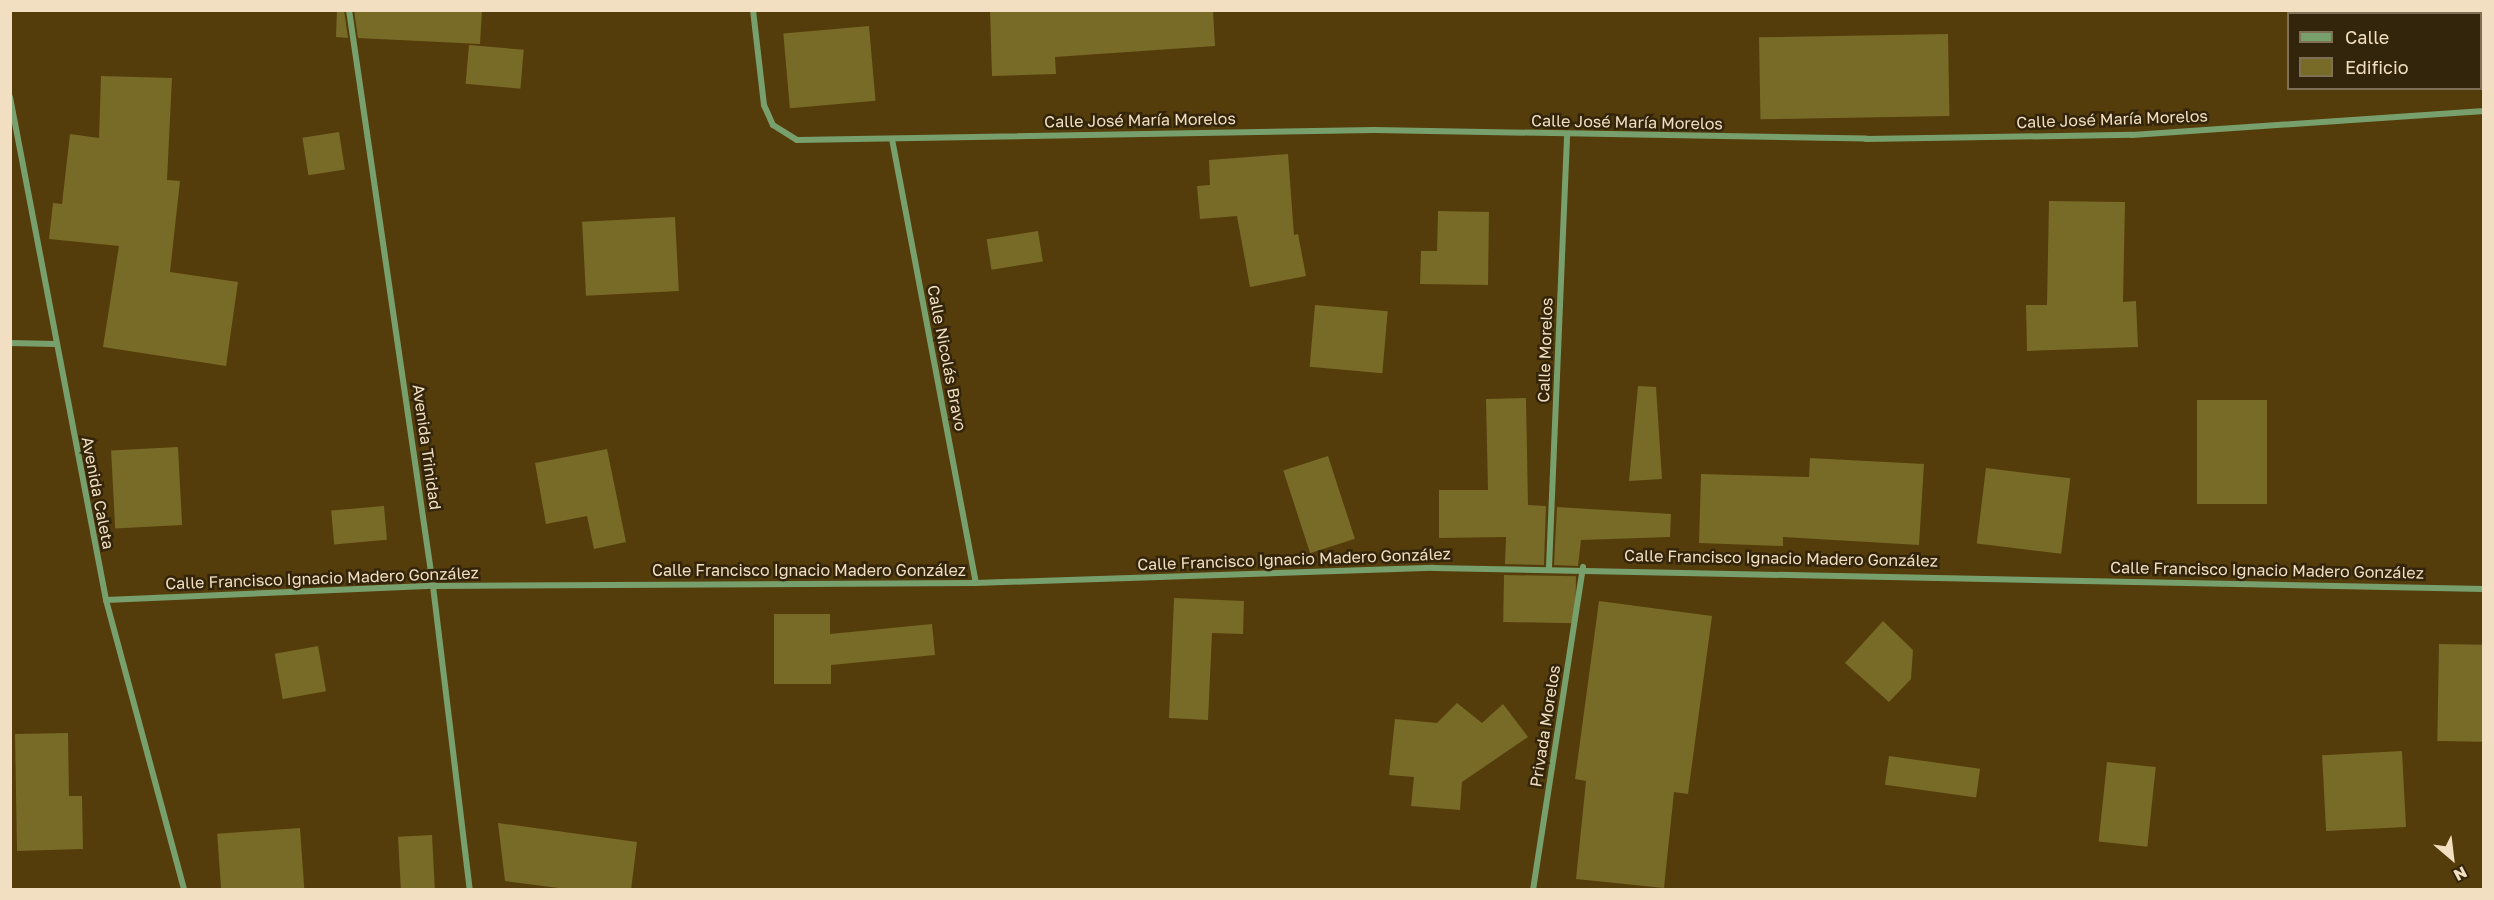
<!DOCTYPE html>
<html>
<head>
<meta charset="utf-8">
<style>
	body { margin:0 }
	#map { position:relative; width:2494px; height:900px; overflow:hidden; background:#553c0b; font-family:"Golos Text",sans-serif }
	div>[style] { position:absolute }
	.building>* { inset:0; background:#776b27; transform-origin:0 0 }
	.minor>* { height:6px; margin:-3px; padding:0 3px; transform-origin:3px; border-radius:3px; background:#78a06d }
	span { translate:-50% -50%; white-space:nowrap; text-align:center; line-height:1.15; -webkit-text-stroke:5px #33250b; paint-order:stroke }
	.street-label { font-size:16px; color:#f2dfc1 }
	.frame { position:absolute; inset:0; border:12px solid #f2dfc1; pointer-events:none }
	.legend { position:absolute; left:2287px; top:12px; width:195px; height:78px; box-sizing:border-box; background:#33250b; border:2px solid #7f6f54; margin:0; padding:8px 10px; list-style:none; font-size:18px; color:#f2dfc1 }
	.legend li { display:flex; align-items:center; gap:12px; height:30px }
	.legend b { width:30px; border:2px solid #7f6f54 }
	.north { position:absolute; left:2422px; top:828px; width:60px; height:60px; -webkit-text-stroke:4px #33250b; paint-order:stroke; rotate:152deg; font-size:16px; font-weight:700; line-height:24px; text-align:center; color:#f2dfc1 }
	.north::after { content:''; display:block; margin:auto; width:21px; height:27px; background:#f2dfc1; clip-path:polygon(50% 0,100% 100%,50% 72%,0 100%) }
</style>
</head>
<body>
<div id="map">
	<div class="building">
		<div style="clip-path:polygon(337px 10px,344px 10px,348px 38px,336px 37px)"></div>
		<div style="clip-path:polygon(354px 10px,482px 10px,480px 44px,358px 38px)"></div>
		<div style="clip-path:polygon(990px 10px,1213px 10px,1215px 46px,1055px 57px,1056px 74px,992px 76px)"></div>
		<div style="left:869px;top:26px;width:75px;height:86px;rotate:85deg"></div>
		<div style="left:1948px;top:34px;width:82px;height:189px;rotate:89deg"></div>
		<div style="left:469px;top:45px;width:55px;height:39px;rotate:5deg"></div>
		<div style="clip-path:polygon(101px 76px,172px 78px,167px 180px,180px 181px,170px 272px,238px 282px,226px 366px,103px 347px,119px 246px,49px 239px,53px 203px,62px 204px,70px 134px,99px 138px)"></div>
		<div style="left:339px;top:132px;width:38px;height:37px;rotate:81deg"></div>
		<div style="clip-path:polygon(1288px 154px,1294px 235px,1298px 234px,1306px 276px,1250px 287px,1237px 216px,1200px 219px,1197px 186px,1210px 185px,1209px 160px)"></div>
		<div style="clip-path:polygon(2049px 201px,2125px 202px,2123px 302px,2136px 301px,2138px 347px,2027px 351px,2026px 305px,2047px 305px)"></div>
		<div style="clip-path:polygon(1438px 211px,1489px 212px,1488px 285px,1420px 284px,1421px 251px,1437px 251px)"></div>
		<div style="left:675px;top:217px;width:74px;height:93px;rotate:87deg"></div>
		<div style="left:1038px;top:231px;width:31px;height:52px;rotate:81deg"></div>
		<div style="left:1315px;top:305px;width:73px;height:62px;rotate:5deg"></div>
		<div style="clip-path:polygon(1638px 386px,1656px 387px,1662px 479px,1629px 481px)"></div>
		<div style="clip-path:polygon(1526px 398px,1528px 505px,1546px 506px,1544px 565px,1505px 564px,1506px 537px,1439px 538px,1439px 490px,1488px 490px,1486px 399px)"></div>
		<div style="left:2267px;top:400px;width:104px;height:70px;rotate:90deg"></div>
		<div style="left:178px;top:447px;width:78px;height:67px;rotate:87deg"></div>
		<div style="clip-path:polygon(607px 449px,626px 542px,594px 549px,587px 516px,546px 524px,535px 463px)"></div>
		<div style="left:1328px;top:456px;width:87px;height:47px;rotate:72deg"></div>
		<div style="clip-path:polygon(1810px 458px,1924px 464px,1919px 545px,1783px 537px,1783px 546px,1699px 543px,1701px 474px,1809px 477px)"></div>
		<div style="left:1986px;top:468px;width:85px;height:76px;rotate:7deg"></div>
		<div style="left:384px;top:506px;width:34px;height:53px;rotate:85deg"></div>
		<div style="clip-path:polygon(1557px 507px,1671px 514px,1670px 537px,1581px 540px,1578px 566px,1554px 565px)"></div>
		<div style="left:1504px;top:575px;width:72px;height:47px;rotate:1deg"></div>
		<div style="clip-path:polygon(1174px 598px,1244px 601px,1243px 634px,1212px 633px,1208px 720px,1169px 718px)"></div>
		<div style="clip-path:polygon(1599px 601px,1712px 616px,1688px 794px,1674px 792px,1664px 888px,1576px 879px,1586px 781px,1575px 779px)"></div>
		<div style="clip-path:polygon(774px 614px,830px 614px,830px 634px,932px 624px,935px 655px,831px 665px,831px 684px,774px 684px)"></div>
		<div style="clip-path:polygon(1883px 621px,1913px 650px,1911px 679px,1889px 702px,1845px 663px)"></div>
		<div style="left:2439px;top:644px;width:45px;height:97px;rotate:1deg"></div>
		<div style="left:318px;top:646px;width:46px;height:44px;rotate:80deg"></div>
		<div style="clip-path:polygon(1457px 703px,1482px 723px,1503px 704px,1528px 737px,1462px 782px,1460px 810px,1411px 806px,1414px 777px,1389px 775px,1395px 719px,1437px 723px)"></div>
		<div style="clip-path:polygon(68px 733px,69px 796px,82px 796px,83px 849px,17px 851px,15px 734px)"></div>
		<div style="left:2402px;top:751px;width:76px;height:80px;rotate:87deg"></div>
		<div style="left:1889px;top:756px;width:92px;height:29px;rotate:8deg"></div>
		<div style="left:2107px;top:762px;width:49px;height:80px;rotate:6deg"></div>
		<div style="clip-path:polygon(498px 823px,637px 842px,631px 890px,574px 890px,505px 881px)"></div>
		<div style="left:300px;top:828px;width:62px;height:83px;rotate:86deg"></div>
		<div style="left:432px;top:835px;width:55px;height:34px;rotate:87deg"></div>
	</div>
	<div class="minor">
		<div style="left:349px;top:10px;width:582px;rotate:81.7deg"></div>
		<div style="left:433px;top:586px;width:306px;rotate:83.1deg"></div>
		<div style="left:753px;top:10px;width:96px;rotate:83.4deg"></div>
		<div style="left:764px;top:105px;width:22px;rotate:66deg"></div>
		<div style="left:773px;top:125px;width:28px;rotate:32deg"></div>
		<div style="left:797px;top:140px;width:577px;rotate:-0.99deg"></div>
		<div style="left:1374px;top:130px;width:492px;rotate:1deg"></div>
		<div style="left:1866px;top:139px;width:266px;rotate:-0.9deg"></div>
		<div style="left:2132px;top:135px;width:353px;rotate:-3.9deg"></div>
		<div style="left:10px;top:97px;width:512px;rotate:79.19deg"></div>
		<div style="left:106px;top:600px;width:300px;rotate:74.9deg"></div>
		<div style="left:892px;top:139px;width:452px;rotate:79.3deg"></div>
		<div style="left:10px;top:343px;width:45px;rotate:1.3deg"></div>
		<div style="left:1549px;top:567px;width:432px;rotate:-87.6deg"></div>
		<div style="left:106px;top:600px;width:327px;rotate:-2.5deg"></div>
		<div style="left:433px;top:586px;width:543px;rotate:-0.32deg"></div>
		<div style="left:976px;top:583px;width:457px;rotate:-1.9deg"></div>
		<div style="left:1433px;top:568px;width:1051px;rotate:1.14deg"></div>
		<div style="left:1533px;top:890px;width:327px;rotate:-81.2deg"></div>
	</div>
	<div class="street-label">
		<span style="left:2112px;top:119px;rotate:-2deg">Calle José María Morelos</span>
		<span style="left:1140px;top:120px;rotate:-1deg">Calle José María Morelos</span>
		<span style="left:1627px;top:122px;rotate:1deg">Calle José María Morelos</span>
		<span style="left:1545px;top:350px;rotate:-88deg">Calle Morelos</span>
		<span style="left:947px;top:358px;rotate:79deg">Calle Nicolás Bravo</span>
		<span style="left:427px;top:447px;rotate:82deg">Avenida Trinidad</span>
		<span style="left:98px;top:493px;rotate:79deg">Avenida Caleta</span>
		<span style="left:1781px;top:558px;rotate:1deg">Calle Francisco Ignacio Madero González</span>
		<span style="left:1294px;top:559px;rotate:-2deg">Calle Francisco Ignacio Madero González</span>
		<span style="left:809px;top:570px">Calle Francisco Ignacio Madero González</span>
		<span style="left:2267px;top:570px;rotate:1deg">Calle Francisco Ignacio Madero González</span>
		<span style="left:322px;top:578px;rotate:-2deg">Calle Francisco Ignacio Madero González</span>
		<span style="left:1545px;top:726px;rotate:-81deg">Privada Morelos</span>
	</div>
	<div class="frame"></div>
	<ul class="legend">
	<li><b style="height:8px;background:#78a06d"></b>Calle</li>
	<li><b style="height:16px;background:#776b27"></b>Edificio</li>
	</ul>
	<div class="north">N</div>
</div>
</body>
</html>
